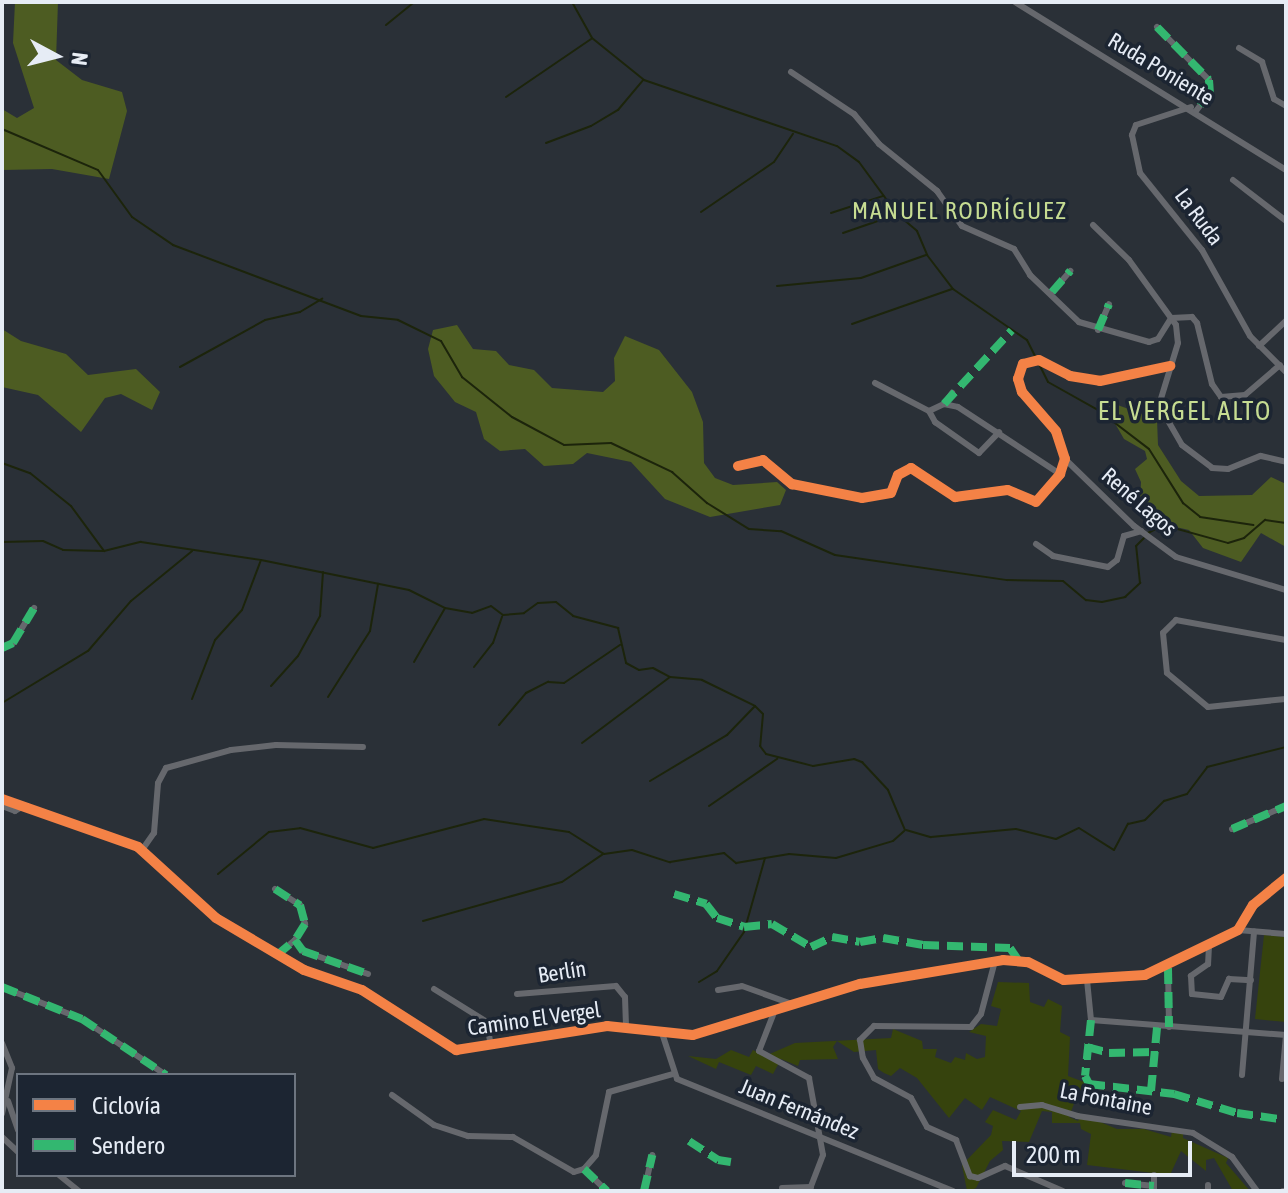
<!DOCTYPE html>
<html>
<head>
<meta charset="utf-8">
<style>
	body { margin:0 }
	#map { position:relative; width:1288px; height:1193px; overflow:hidden; background:#2a3037; font-family:"Asap Condensed",sans-serif }
	div>[style] { position:absolute }
	.green>* { inset:0; background:#36430d }
	.forest>* { inset:0; background:#4d5c22 }
	.stream>* { height:2px; margin:-1px; padding:0 1px; transform-origin:1px; border-radius:1px; background:#1c240b }
	.minor>* { height:6px; margin:-3px; padding:0 3px; transform-origin:3px; border-radius:3px; background:#66686d }
	.quiet>* { height:8px; margin-top:-4px; transform-origin:0; background:repeating-linear-gradient(90deg,#33b770 0 16px,transparent 0 24px) }
	.cycleway>* { height:10px; margin:-5px; padding:0 5px; transform-origin:5px; border-radius:5px; background:#f48246 }
	span { translate:-50% -50%; white-space:nowrap; text-align:center; line-height:1.15; -webkit-text-stroke:7px #1c2532; paint-order:stroke }
	.street-label { font-size:22px; color:#e6ecf5 }
	.neighbourhood-label { font-size:24px; color:#c6dc92; letter-spacing:2px }
	.quarter-label { font-size:26px; color:#c6dc92; letter-spacing:2px }
	.frame { position:absolute; inset:0; border:4px solid #e6ecf5; pointer-events:none }
	.legend { position:absolute; left:16px; top:1073px; width:280px; height:104px; box-sizing:border-box; background:#1c2532; border:2px solid #6d7580; margin:0; padding:10px 14px; list-style:none; font-size:24px; color:#e6ecf5 }
	.legend li { display:flex; align-items:center; gap:16px; height:40px }
	.legend b { width:40px; border:2px solid #6d7580 }
	.north { position:absolute; left:16px; top:16px; width:80px; height:80px; -webkit-text-stroke:6px #1c2532; paint-order:stroke; rotate:97deg; font-size:22px; font-weight:700; line-height:32px; text-align:center; color:#e6ecf5 }
	.north::after { content:''; display:block; margin:auto; width:28px; height:36px; background:#e6ecf5; clip-path:polygon(50% 0,100% 100%,50% 72%,0 100%) }
	.scale { position:absolute; left:1012px; top:1141px; width:180px; height:36px; box-sizing:border-box; border:4px solid #e6ecf5; border-top:0; padding-left:10px; font-size:24px; line-height:28px; white-space:nowrap; color:#e6ecf5; -webkit-text-stroke:6px #1c2532; paint-order:stroke }
</style>
</head>
<body>
<div id="map">
	<div class="green">
		<div style="clip-path:polygon(1264px 935px,1286px 937px,1286px 1022px,1255px 1019px)"></div>
		<div style="clip-path:polygon(998px 982px,1029px 983px,1030px 1002px,1044px 1007px,1048px 999px,1062px 1006px,1060px 1032px,1070px 1037px,1068px 1076px,1084px 1082px,1085px 1092px,1062px 1085px,1059px 1089px,1075px 1101px,1069px 1117px,1078px 1121px,1081px 1114px,1117px 1129px,1144px 1129px,1171px 1137px,1172px 1130px,1183px 1130px,1183px 1138px,1228px 1158px,1226px 1163px,1250px 1191px,1233px 1191px,1214px 1158px,1206px 1160px,1206px 1171px,1181px 1151px,1170px 1175px,1087px 1165px,1091px 1134px,1081px 1129px,1080px 1123px,1052px 1123px,1052px 1112px,1042px 1111px,1029px 1142px,1002px 1141px,1003px 1150px,990px 1161px,976px 1188px,967px 1191px,962px 1165px,991px 1135px,993px 1126px,985px 1122px,993px 1110px,1016px 1120px,1021px 1111px,990px 1097px,982px 1110px,965px 1098px,949px 1118px,917px 1078px,900px 1068px,891px 1076px,884px 1073px,878px 1069px,876px 1050px,854px 1052px,837px 1041px,833px 1047px,838px 1059px,800px 1060px,798px 1066px,781px 1059px,773px 1074px,756px 1066px,751px 1075px,719px 1062px,716px 1069px,688px 1056px,716px 1059px,731px 1050px,749px 1057px,753px 1050px,765px 1056px,795px 1043px,891px 1038px,893px 1029px,922px 1041px,923px 1049px,937px 1049px,935px 1057px,951px 1063px,955px 1057px,965px 1060px,966px 1053px,977px 1059px,985px 1057px,986px 1036px,969px 1032px,981px 1024px,997px 1026px,1001px 1009px,991px 1006px)"></div>
	</div>
	<div class="forest">
		<div style="clip-path:polygon(15px 2px,58px 2px,56px 60px,82px 80px,122px 92px,127px 111px,109px 179px,52px 169px,2px 170px,2px 109px,17px 118px,34px 108px,13px 43px)"></div>
		<div style="clip-path:polygon(457px 325px,473px 349px,496px 351px,509px 365px,534px 370px,552px 388px,603px 392px,615px 381px,614px 358px,625px 336px,659px 350px,692px 392px,703px 422px,704px 463px,715px 478px,733px 485px,777px 482px,786px 490px,780px 505px,710px 517px,665px 499px,631px 462px,587px 453px,573px 464px,544px 466px,525px 449px,500px 451px,484px 439px,476px 412px,455px 402px,434px 376px,428px 349px,433px 330px)"></div>
		<div style="clip-path:polygon(2px 329px,21px 341px,66px 354px,88px 375px,136px 369px,160px 392px,152px 410px,121px 394px,105px 398px,81px 432px,38px 395px,2px 387px)"></div>
		<div style="clip-path:polygon(1109px 402px,1157px 419px,1158px 445px,1181px 481px,1199px 496px,1252px 495px,1271px 477px,1286px 484px,1286px 547px,1261px 533px,1241px 562px,1203px 548px,1189px 530px,1154px 522px,1140px 502px,1141px 482px,1135px 469px,1147px 459px,1145px 451px,1124px 439px,1109px 413px)"></div>
	</div>
	<div class="stream">
		<div style="left:572px;top:2px;width:41px;rotate:60.9deg"></div>
		<div style="left:592px;top:38px;width:67px;rotate:38.9deg"></div>
		<div style="left:644px;top:80px;width:204px;rotate:18.9deg"></div>
		<div style="left:837px;top:146px;width:27px;rotate:36deg"></div>
		<div style="left:859px;top:162px;width:64px;rotate:53.8deg"></div>
		<div style="left:897px;top:214px;width:26px;rotate:40deg"></div>
		<div style="left:917px;top:231px;width:26px;rotate:67deg"></div>
		<div style="left:927px;top:255px;width:43px;rotate:52.6deg"></div>
		<div style="left:953px;top:289px;width:90px;rotate:34.6deg"></div>
		<div style="left:1027px;top:340px;width:47px;rotate:63.4deg"></div>
		<div style="left:1048px;top:382px;width:57px;rotate:29.2deg"></div>
		<div style="left:1098px;top:410px;width:64px;rotate:37.4deg"></div>
		<div style="left:1149px;top:449px;width:64px;rotate:57.8deg"></div>
		<div style="left:1183px;top:503px;width:22px;rotate:39deg"></div>
		<div style="left:1200px;top:517px;width:54px;rotate:8.6deg"></div>
		<div style="left:386px;top:25px;width:36px;rotate:-39deg"></div>
		<div style="left:506px;top:97px;width:103px;rotate:-34.3deg"></div>
		<div style="left:2px;top:129px;width:104px;rotate:23.1deg"></div>
		<div style="left:98px;top:170px;width:58px;rotate:54.1deg"></div>
		<div style="left:132px;top:217px;width:50px;rotate:34.3deg"></div>
		<div style="left:173px;top:245px;width:201px;rotate:20.7deg"></div>
		<div style="left:361px;top:316px;width:37px;rotate:6deg"></div>
		<div style="left:398px;top:320px;width:48px;rotate:26deg"></div>
		<div style="left:441px;top:341px;width:42px;rotate:59.7deg"></div>
		<div style="left:462px;top:377px;width:64px;rotate:38.7deg"></div>
		<div style="left:512px;top:417px;width:59px;rotate:28.3deg"></div>
		<div style="left:564px;top:445px;width:47px;rotate:-2.4deg"></div>
		<div style="left:611px;top:443px;width:68px;rotate:25.4deg"></div>
		<div style="left:672px;top:472px;width:47px;rotate:41.5deg"></div>
		<div style="left:707px;top:503px;width:49px;rotate:31.8deg"></div>
		<div style="left:749px;top:529px;width:32px;rotate:4deg"></div>
		<div style="left:781px;top:531px;width:59px;rotate:24deg"></div>
		<div style="left:835px;top:555px;width:174px;rotate:8.3deg"></div>
		<div style="left:1007px;top:580px;width:56px;rotate:1deg"></div>
		<div style="left:1063px;top:581px;width:30px;rotate:40deg"></div>
		<div style="left:1086px;top:600px;width:16px;rotate:7deg"></div>
		<div style="left:1102px;top:602px;width:24px;rotate:-12deg"></div>
		<div style="left:1125px;top:597px;width:21px;rotate:-43deg"></div>
		<div style="left:1140px;top:583px;width:37px;rotate:-96deg"></div>
		<div style="left:1136px;top:546px;width:11px;rotate:-45deg"></div>
		<div style="left:546px;top:143px;width:48px;rotate:-20.7deg"></div>
		<div style="left:591px;top:126px;width:31px;rotate:-31deg"></div>
		<div style="left:618px;top:110px;width:39px;rotate:-50deg"></div>
		<div style="left:701px;top:212px;width:88px;rotate:-34.4deg"></div>
		<div style="left:774px;top:162px;width:34px;rotate:-56deg"></div>
		<div style="left:831px;top:213px;width:55px;rotate:-18.1deg"></div>
		<div style="left:843px;top:233px;width:55px;rotate:-19.1deg"></div>
		<div style="left:777px;top:286px;width:84px;rotate:-5.4deg"></div>
		<div style="left:861px;top:278px;width:69px;rotate:-19.5deg"></div>
		<div style="left:852px;top:324px;width:106px;rotate:-19.3deg"></div>
		<div style="left:180px;top:367px;width:97px;rotate:-28.9deg"></div>
		<div style="left:265px;top:320px;width:36px;rotate:-13deg"></div>
		<div style="left:300px;top:312px;width:26px;rotate:-31deg"></div>
		<div style="left:2px;top:463px;width:30px;rotate:20deg"></div>
		<div style="left:30px;top:473px;width:53px;rotate:38.8deg"></div>
		<div style="left:71px;top:506px;width:56px;rotate:53.7deg"></div>
		<div style="left:1148px;top:533px;width:17px;rotate:-28deg"></div>
		<div style="left:1163px;top:525px;width:67px;rotate:15.5deg"></div>
		<div style="left:1228px;top:543px;width:17px;rotate:-17deg"></div>
		<div style="left:1244px;top:538px;width:28px;rotate:-41deg"></div>
		<div style="left:1265px;top:520px;width:21px;rotate:8deg"></div>
		<div style="left:2px;top:542px;width:41px;rotate:-1.4deg"></div>
		<div style="left:43px;top:541px;width:22px;rotate:24deg"></div>
		<div style="left:63px;top:550px;width:41px;rotate:1.4deg"></div>
		<div style="left:104px;top:551px;width:38px;rotate:-14deg"></div>
		<div style="left:141px;top:542px;width:121px;rotate:8.5deg"></div>
		<div style="left:261px;top:560px;width:151px;rotate:11.5deg"></div>
		<div style="left:409px;top:590px;width:40px;rotate:26.6deg"></div>
		<div style="left:445px;top:608px;width:27px;rotate:10deg"></div>
		<div style="left:472px;top:613px;width:20px;rotate:-20deg"></div>
		<div style="left:491px;top:606px;width:15px;rotate:37deg"></div>
		<div style="left:503px;top:615px;width:21px;rotate:-5deg"></div>
		<div style="left:524px;top:613px;width:17px;rotate:-36deg"></div>
		<div style="left:538px;top:603px;width:18px;rotate:-3deg"></div>
		<div style="left:556px;top:602px;width:22px;rotate:39deg"></div>
		<div style="left:573px;top:616px;width:47px;rotate:14.9deg"></div>
		<div style="left:618px;top:628px;width:36px;rotate:77deg"></div>
		<div style="left:626px;top:663px;width:15px;rotate:28deg"></div>
		<div style="left:639px;top:670px;width:14px;rotate:-8deg"></div>
		<div style="left:653px;top:668px;width:19px;rotate:28deg"></div>
		<div style="left:670px;top:677px;width:32px;rotate:5deg"></div>
		<div style="left:702px;top:680px;width:59px;rotate:26.1deg"></div>
		<div style="left:755px;top:706px;width:11px;rotate:45deg"></div>
		<div style="left:763px;top:714px;width:32px;rotate:95deg"></div>
		<div style="left:760px;top:746px;width:10px;rotate:53deg"></div>
		<div style="left:766px;top:754px;width:49px;rotate:14.3deg"></div>
		<div style="left:813px;top:766px;width:42px;rotate:-9.7deg"></div>
		<div style="left:854px;top:759px;width:9px;rotate:21deg"></div>
		<div style="left:862px;top:762px;width:38px;rotate:47deg"></div>
		<div style="left:888px;top:790px;width:43px;rotate:67deg"></div>
		<div style="left:414px;top:662px;width:62px;rotate:-60.1deg"></div>
		<div style="left:474px;top:667px;width:31px;rotate:-52deg"></div>
		<div style="left:493px;top:643px;width:28px;rotate:-71deg"></div>
		<div style="left:271px;top:686px;width:40px;rotate:-48deg"></div>
		<div style="left:298px;top:656px;width:46px;rotate:-61.2deg"></div>
		<div style="left:320px;top:616px;width:44px;rotate:-86.1deg"></div>
		<div style="left:328px;top:697px;width:78px;rotate:-57.5deg"></div>
		<div style="left:370px;top:631px;width:48px;rotate:-80.3deg"></div>
		<div style="left:192px;top:699px;width:63px;rotate:-68.7deg"></div>
		<div style="left:215px;top:640px;width:40px;rotate:-48deg"></div>
		<div style="left:242px;top:610px;width:53px;rotate:-69.2deg"></div>
		<div style="left:2px;top:703px;width:100px;rotate:-31.2deg"></div>
		<div style="left:88px;top:651px;width:66px;rotate:-49.3deg"></div>
		<div style="left:131px;top:601px;width:79px;rotate:-39.3deg"></div>
		<div style="left:499px;top:725px;width:42px;rotate:-49.8deg"></div>
		<div style="left:526px;top:693px;width:25px;rotate:-27deg"></div>
		<div style="left:548px;top:682px;width:16px;rotate:4deg"></div>
		<div style="left:564px;top:683px;width:68px;rotate:-34.2deg"></div>
		<div style="left:582px;top:743px;width:110px;rotate:-36.9deg"></div>
		<div style="left:650px;top:781px;width:90px;rotate:-30.9deg"></div>
		<div style="left:727px;top:735px;width:39px;rotate:-46deg"></div>
		<div style="left:709px;top:806px;width:83px;rotate:-34.7deg"></div>
		<div style="left:906px;top:830px;width:26px;rotate:16deg"></div>
		<div style="left:931px;top:837px;width:85px;rotate:-5.4deg"></div>
		<div style="left:1016px;top:829px;width:41px;rotate:14deg"></div>
		<div style="left:1056px;top:839px;width:25px;rotate:-26deg"></div>
		<div style="left:1079px;top:828px;width:41px;rotate:32.2deg"></div>
		<div style="left:1114px;top:850px;width:30px;rotate:-62deg"></div>
		<div style="left:1128px;top:824px;width:17px;rotate:-13deg"></div>
		<div style="left:1145px;top:820px;width:27px;rotate:-45deg"></div>
		<div style="left:1164px;top:801px;width:24px;rotate:-17deg"></div>
		<div style="left:1187px;top:794px;width:34px;rotate:-53deg"></div>
		<div style="left:1207px;top:767px;width:81px;rotate:-14.2deg"></div>
		<div style="left:218px;top:874px;width:66px;rotate:-39.5deg"></div>
		<div style="left:269px;top:832px;width:31px;rotate:-7deg"></div>
		<div style="left:300px;top:828px;width:76px;rotate:15.3deg"></div>
		<div style="left:373px;top:848px;width:115px;rotate:-14.6deg"></div>
		<div style="left:484px;top:819px;width:86px;rotate:8.7deg"></div>
		<div style="left:569px;top:832px;width:41px;rotate:32.2deg"></div>
		<div style="left:604px;top:854px;width:28px;rotate:-8deg"></div>
		<div style="left:632px;top:850px;width:40px;rotate:18deg"></div>
		<div style="left:670px;top:862px;width:55px;rotate:-9.5deg"></div>
		<div style="left:724px;top:853px;width:16px;rotate:40deg"></div>
		<div style="left:736px;top:863px;width:54px;rotate:-9.6deg"></div>
		<div style="left:789px;top:854px;width:47px;rotate:4.9deg"></div>
		<div style="left:836px;top:858px;width:59px;rotate:-16.6deg"></div>
		<div style="left:893px;top:841px;width:15px;rotate:-42deg"></div>
		<div style="left:423px;top:921px;width:144px;rotate:-15.7deg"></div>
		<div style="left:562px;top:882px;width:50px;rotate:-34.3deg"></div>
		<div style="left:699px;top:982px;width:21px;rotate:-31deg"></div>
		<div style="left:717px;top:971px;width:47px;rotate:-55.3deg"></div>
		<div style="left:744px;top:932px;width:77px;rotate:-74.2deg"></div>
	</div>
	<div class="minor">
		<div style="left:1015px;top:2px;width:319px;rotate:31.8deg"></div>
		<div style="left:1157px;top:27px;width:74px;rotate:45.5deg"></div>
		<div style="left:1209px;top:80px;width:13px;rotate:86deg"></div>
		<div style="left:1210px;top:93px;width:23px;rotate:128deg"></div>
		<div style="left:1239px;top:48px;width:27px;rotate:31deg"></div>
		<div style="left:1262px;top:62px;width:39px;rotate:72deg"></div>
		<div style="left:1274px;top:99px;width:14px;rotate:30deg"></div>
		<div style="left:791px;top:72px;width:76px;rotate:33.7deg"></div>
		<div style="left:854px;top:114px;width:39px;rotate:50deg"></div>
		<div style="left:879px;top:144px;width:75px;rotate:39deg"></div>
		<div style="left:937px;top:191px;width:43px;rotate:54.5deg"></div>
		<div style="left:962px;top:226px;width:57px;rotate:23.9deg"></div>
		<div style="left:1014px;top:249px;width:31px;rotate:58deg"></div>
		<div style="left:1030px;top:275px;width:68px;rotate:43.8deg"></div>
		<div style="left:1079px;top:322px;width:73px;rotate:15.9deg"></div>
		<div style="left:1149px;top:342px;width:9px;rotate:-18deg"></div>
		<div style="left:1158px;top:339px;width:25px;rotate:-58deg"></div>
		<div style="left:1191px;top:107px;width:58px;rotate:161.9deg"></div>
		<div style="left:1136px;top:125px;width:11px;rotate:112deg"></div>
		<div style="left:1132px;top:135px;width:39px;rotate:78deg"></div>
		<div style="left:1140px;top:173px;width:99px;rotate:51.2deg"></div>
		<div style="left:1202px;top:250px;width:98px;rotate:60.8deg"></div>
		<div style="left:1250px;top:336px;width:51px;rotate:45deg"></div>
		<div style="left:1233px;top:180px;width:67px;rotate:37.7deg"></div>
		<div style="left:1093px;top:225px;width:50px;rotate:44.2deg"></div>
		<div style="left:1129px;top:260px;width:80px;rotate:54.1deg"></div>
		<div style="left:1176px;top:325px;width:18px;rotate:84deg"></div>
		<div style="left:1178px;top:343px;width:65px;rotate:107deg"></div>
		<div style="left:1159px;top:405px;width:46px;rotate:60.1deg"></div>
		<div style="left:1182px;top:445px;width:38px;rotate:37deg"></div>
		<div style="left:1212px;top:468px;width:16px;rotate:4deg"></div>
		<div style="left:1228px;top:469px;width:35px;rotate:-22deg"></div>
		<div style="left:1261px;top:456px;width:26px;rotate:13deg"></div>
		<div style="left:1052px;top:292px;width:28px;rotate:-49deg"></div>
		<div style="left:1171px;top:318px;width:21px;rotate:-3deg"></div>
		<div style="left:1192px;top:317px;width:8px;rotate:50deg"></div>
		<div style="left:1197px;top:323px;width:63px;rotate:76.2deg"></div>
		<div style="left:1212px;top:384px;width:16px;rotate:55deg"></div>
		<div style="left:1221px;top:397px;width:24px;rotate:-5deg"></div>
		<div style="left:1245px;top:395px;width:46px;rotate:-40.6deg"></div>
		<div style="left:1098px;top:330px;width:28px;rotate:-67deg"></div>
		<div style="left:1259px;top:346px;width:37px;rotate:-43deg"></div>
		<div style="left:875px;top:383px;width:61px;rotate:27.4deg"></div>
		<div style="left:929px;top:411px;width:17px;rotate:-25deg"></div>
		<div style="left:944px;top:404px;width:14px;rotate:12deg"></div>
		<div style="left:958px;top:407px;width:122px;rotate:33.3deg"></div>
		<div style="left:944px;top:404px;width:14px;rotate:-54deg"></div>
		<div style="left:929px;top:411px;width:13px;rotate:61deg"></div>
		<div style="left:935px;top:422px;width:54px;rotate:35.2deg"></div>
		<div style="left:979px;top:453px;width:29px;rotate:-46deg"></div>
		<div style="left:1065px;top:459px;width:96px;rotate:44.2deg"></div>
		<div style="left:1134px;top:526px;width:52px;rotate:36.4deg"></div>
		<div style="left:1176px;top:557px;width:115px;rotate:16.7deg"></div>
		<div style="left:738px;top:466px;width:26px;rotate:-13deg"></div>
		<div style="left:763px;top:460px;width:38px;rotate:40deg"></div>
		<div style="left:792px;top:484px;width:71px;rotate:11.3deg"></div>
		<div style="left:862px;top:498px;width:29px;rotate:-10deg"></div>
		<div style="left:891px;top:493px;width:19px;rotate:-69deg"></div>
		<div style="left:898px;top:475px;width:15px;rotate:-28deg"></div>
		<div style="left:911px;top:468px;width:53px;rotate:33.4deg"></div>
		<div style="left:955px;top:497px;width:53px;rotate:-7.5deg"></div>
		<div style="left:1008px;top:490px;width:30px;rotate:23deg"></div>
		<div style="left:1036px;top:502px;width:37px;rotate:-49deg"></div>
		<div style="left:1060px;top:474px;width:16px;rotate:-72deg"></div>
		<div style="left:1065px;top:459px;width:29px;rotate:-108deg"></div>
		<div style="left:1056px;top:431px;width:52px;rotate:-131.1deg"></div>
		<div style="left:1022px;top:392px;width:14px;rotate:-107deg"></div>
		<div style="left:1018px;top:379px;width:16px;rotate:-72deg"></div>
		<div style="left:1023px;top:364px;width:16px;rotate:-14deg"></div>
		<div style="left:1039px;top:360px;width:35px;rotate:27deg"></div>
		<div style="left:1070px;top:376px;width:30px;rotate:9deg"></div>
		<div style="left:1100px;top:381px;width:72px;rotate:-12.1deg"></div>
		<div style="left:1036px;top:544px;width:21px;rotate:35deg"></div>
		<div style="left:1053px;top:556px;width:56px;rotate:11.3deg"></div>
		<div style="left:1108px;top:567px;width:11px;rotate:-38deg"></div>
		<div style="left:1117px;top:560px;width:25px;rotate:-74deg"></div>
		<div style="left:1124px;top:536px;width:18px;rotate:-16deg"></div>
		<div style="left:1286px;top:640px;width:112px;rotate:-169.7deg"></div>
		<div style="left:1176px;top:620px;width:18px;rotate:135deg"></div>
		<div style="left:1163px;top:633px;width:40px;rotate:84.3deg"></div>
		<div style="left:1167px;top:673px;width:53px;rotate:39.7deg"></div>
		<div style="left:1208px;top:707px;width:78px;rotate:-5.9deg"></div>
		<div style="left:2px;top:648px;width:12px;rotate:-24deg"></div>
		<div style="left:13px;top:643px;width:41px;rotate:-59deg"></div>
		<div style="left:2px;top:799px;width:144px;rotate:19.4deg"></div>
		<div style="left:138px;top:847px;width:105px;rotate:42.3deg"></div>
		<div style="left:216px;top:918px;width:102px;rotate:30.6deg"></div>
		<div style="left:304px;top:970px;width:61px;rotate:19deg"></div>
		<div style="left:362px;top:990px;width:112px;rotate:32.6deg"></div>
		<div style="left:456px;top:1050px;width:153px;rotate:-9deg"></div>
		<div style="left:607px;top:1026px;width:86px;rotate:6deg"></div>
		<div style="left:693px;top:1035px;width:175px;rotate:-17deg"></div>
		<div style="left:860px;top:984px;width:145px;rotate:-9.5deg"></div>
		<div style="left:1003px;top:960px;width:25px;rotate:5deg"></div>
		<div style="left:1028px;top:962px;width:40px;rotate:26.6deg"></div>
		<div style="left:1064px;top:980px;width:81px;rotate:-3.5deg"></div>
		<div style="left:1145px;top:975px;width:103px;rotate:-25.8deg"></div>
		<div style="left:1238px;top:930px;width:29px;rotate:-59deg"></div>
		<div style="left:1253px;top:905px;width:43px;rotate:-39.3deg"></div>
		<div style="left:2px;top:806px;width:14px;rotate:21deg"></div>
		<div style="left:15px;top:811px;width:6px;rotate:-31deg"></div>
		<div style="left:1232px;top:829px;width:59px;rotate:-23.1deg"></div>
		<div style="left:142px;top:850px;width:21px;rotate:-55deg"></div>
		<div style="left:154px;top:833px;width:50px;rotate:-85.4deg"></div>
		<div style="left:158px;top:783px;width:17px;rotate:-62deg"></div>
		<div style="left:166px;top:768px;width:67px;rotate:-15.5deg"></div>
		<div style="left:231px;top:750px;width:45px;rotate:-6.3deg"></div>
		<div style="left:276px;top:745px;width:87px;rotate:1.3deg"></div>
		<div style="left:275px;top:889px;width:30px;rotate:33deg"></div>
		<div style="left:300px;top:905px;width:20px;rotate:75deg"></div>
		<div style="left:305px;top:924px;width:19px;rotate:122deg"></div>
		<div style="left:1238px;top:930px;width:48px;rotate:4.8deg"></div>
		<div style="left:1209px;top:946px;width:18px;rotate:93deg"></div>
		<div style="left:1208px;top:964px;width:21px;rotate:145deg"></div>
		<div style="left:1191px;top:976px;width:18px;rotate:87deg"></div>
		<div style="left:1192px;top:994px;width:29px;rotate:6deg"></div>
		<div style="left:1221px;top:997px;width:20px;rotate:-66deg"></div>
		<div style="left:1229px;top:979px;width:22px;rotate:3deg"></div>
		<div style="left:277px;top:955px;width:23px;rotate:-40deg"></div>
		<div style="left:295px;top:940px;width:14px;rotate:54deg"></div>
		<div style="left:303px;top:951px;width:69px;rotate:19.5deg"></div>
		<div style="left:995px;top:961px;width:55px;rotate:104.8deg"></div>
		<div style="left:981px;top:1014px;width:16px;rotate:128deg"></div>
		<div style="left:971px;top:1027px;width:97px;rotate:-179.4deg"></div>
		<div style="left:874px;top:1026px;width:20px;rotate:135deg"></div>
		<div style="left:860px;top:1040px;width:18px;rotate:81deg"></div>
		<div style="left:863px;top:1058px;width:23px;rotate:61deg"></div>
		<div style="left:874px;top:1078px;width:42px;rotate:28.4deg"></div>
		<div style="left:911px;top:1098px;width:33px;rotate:61deg"></div>
		<div style="left:927px;top:1127px;width:32px;rotate:24deg"></div>
		<div style="left:956px;top:1140px;width:39px;rotate:69deg"></div>
		<div style="left:970px;top:1176px;width:8px;rotate:14deg"></div>
		<div style="left:978px;top:1178px;width:30px;rotate:-24deg"></div>
		<div style="left:1005px;top:1166px;width:63px;rotate:23.3deg"></div>
		<div style="left:1168px;top:968px;width:59px;rotate:89deg"></div>
		<div style="left:1087px;top:980px;width:40px;rotate:84.3deg"></div>
		<div style="left:1091px;top:1020px;width:196px;rotate:4.4deg"></div>
		<div style="left:2px;top:987px;width:86px;rotate:21.8deg"></div>
		<div style="left:82px;top:1019px;width:101px;rotate:33.7deg"></div>
		<div style="left:434px;top:989px;width:62px;rotate:31.9deg"></div>
		<div style="left:487px;top:1022px;width:24px;rotate:81deg"></div>
		<div style="left:718px;top:990px;width:24px;rotate:-9deg"></div>
		<div style="left:742px;top:986px;width:53px;rotate:19.8deg"></div>
		<div style="left:517px;top:994px;width:99px;rotate:-4.6deg"></div>
		<div style="left:616px;top:986px;width:14px;rotate:51deg"></div>
		<div style="left:625px;top:997px;width:31px;rotate:88deg"></div>
		<div style="left:775px;top:1010px;width:44px;rotate:111.3deg"></div>
		<div style="left:759px;top:1051px;width:57px;rotate:28.4deg"></div>
		<div style="left:809px;top:1078px;width:78px;rotate:79.7deg"></div>
		<div style="left:823px;top:1155px;width:34px;rotate:111deg"></div>
		<div style="left:811px;top:1187px;width:29px;rotate:178deg"></div>
		<div style="left:662px;top:1033px;width:48px;rotate:71.9deg"></div>
		<div style="left:677px;top:1079px;width:298px;rotate:22.1deg"></div>
		<div style="left:2px;top:1043px;width:27px;rotate:68deg"></div>
		<div style="left:12px;top:1068px;width:47px;rotate:102.3deg"></div>
		<div style="left:1242px;top:1075px;width:144px;rotate:-85.2deg"></div>
		<div style="left:1282px;top:1079px;width:44px;rotate:-84.8deg"></div>
		<div style="left:392px;top:1095px;width:52px;rotate:35.5deg"></div>
		<div style="left:434px;top:1125px;width:36px;rotate:18deg"></div>
		<div style="left:468px;top:1136px;width:45px;rotate:1.3deg"></div>
		<div style="left:513px;top:1137px;width:70px;rotate:29.8deg"></div>
		<div style="left:574px;top:1172px;width:10px;rotate:-17deg"></div>
		<div style="left:584px;top:1169px;width:18px;rotate:-49deg"></div>
		<div style="left:596px;top:1155px;width:64px;rotate:-78.3deg"></div>
		<div style="left:609px;top:1092px;width:66px;rotate:-15.7deg"></div>
		<div style="left:8px;top:1101px;width:31px;rotate:71deg"></div>
		<div style="left:1020px;top:1107px;width:22px;rotate:-5deg"></div>
		<div style="left:1042px;top:1105px;width:37px;rotate:17deg"></div>
		<div style="left:1077px;top:1116px;width:117px;rotate:8.3deg"></div>
		<div style="left:1193px;top:1133px;width:46px;rotate:31.6deg"></div>
		<div style="left:1232px;top:1157px;width:42px;rotate:53.7deg"></div>
		<div style="left:2px;top:1137px;width:22px;rotate:43deg"></div>
		<div style="left:584px;top:1169px;width:32px;rotate:44deg"></div>
		<div style="left:59px;top:1175px;width:26px;rotate:39deg"></div>
		<div style="left:1154px;top:1175px;width:16px;rotate:90deg"></div>
		<div style="left:1125px;top:1183px;width:29px;rotate:6deg"></div>
		<div style="left:644px;top:1191px;width:37px;rotate:-77deg"></div>
		<div style="left:1208px;top:1191px;width:6px;rotate:-90deg"></div>
		<div style="left:1283px;top:1191px;width:3px"></div>
	</div>
	<div class="quiet">
		<div style="left:1157px;top:27px;width:74px;rotate:45.5deg"></div>
		<div style="left:1209px;top:80px;width:13px;rotate:86deg"></div>
		<div style="left:1210px;top:93px;width:23px;rotate:128deg"></div>
		<div style="left:1052px;top:292px;width:28px;rotate:-49deg"></div>
		<div style="left:1098px;top:330px;width:28px;rotate:-67deg"></div>
		<div style="left:944px;top:404px;width:100px;rotate:-47.4deg"></div>
		<div style="left:2px;top:648px;width:12px;rotate:-24deg"></div>
		<div style="left:13px;top:643px;width:41px;rotate:-59deg"></div>
		<div style="left:1232px;top:829px;width:59px;rotate:-23.1deg"></div>
		<div style="left:275px;top:889px;width:30px;rotate:33deg"></div>
		<div style="left:300px;top:905px;width:20px;rotate:75deg"></div>
		<div style="left:305px;top:924px;width:19px;rotate:122deg"></div>
		<div style="left:674px;top:894px;width:34px;rotate:17deg"></div>
		<div style="left:706px;top:904px;width:18px;rotate:52deg"></div>
		<div style="left:717px;top:918px;width:28px;rotate:18deg"></div>
		<div style="left:744px;top:927px;width:28px;rotate:-6deg"></div>
		<div style="left:772px;top:924px;width:45px;rotate:30.5deg"></div>
		<div style="left:811px;top:947px;width:23px;rotate:-25deg"></div>
		<div style="left:832px;top:937px;width:28px;rotate:10deg"></div>
		<div style="left:860px;top:942px;width:23px;rotate:-10deg"></div>
		<div style="left:883px;top:938px;width:41px;rotate:9.9deg"></div>
		<div style="left:923px;top:945px;width:87px;rotate:2deg"></div>
		<div style="left:1010px;top:948px;width:14px;rotate:56deg"></div>
		<div style="left:277px;top:955px;width:23px;rotate:-40deg"></div>
		<div style="left:295px;top:940px;width:14px;rotate:54deg"></div>
		<div style="left:303px;top:951px;width:69px;rotate:19.5deg"></div>
		<div style="left:1168px;top:968px;width:59px;rotate:89deg"></div>
		<div style="left:2px;top:987px;width:86px;rotate:21.8deg"></div>
		<div style="left:82px;top:1019px;width:101px;rotate:33.7deg"></div>
		<div style="left:1091px;top:1020px;width:56px;rotate:96.1deg"></div>
		<div style="left:1085px;top:1076px;width:9px;rotate:63deg"></div>
		<div style="left:1089px;top:1084px;width:86px;rotate:6.7deg"></div>
		<div style="left:1174px;top:1094px;width:66px;rotate:16.8deg"></div>
		<div style="left:1237px;top:1113px;width:49px;rotate:8.1deg"></div>
		<div style="left:1087px;top:1047px;width:23px;rotate:15deg"></div>
		<div style="left:1109px;top:1053px;width:45px;rotate:-1.3deg"></div>
		<div style="left:1151px;top:1091px;width:64px;rotate:-84.6deg"></div>
		<div style="left:689px;top:1141px;width:35px;rotate:33deg"></div>
		<div style="left:718px;top:1160px;width:13px;rotate:9deg"></div>
		<div style="left:584px;top:1169px;width:32px;rotate:44deg"></div>
		<div style="left:1125px;top:1183px;width:29px;rotate:6deg"></div>
		<div style="left:644px;top:1191px;width:37px;rotate:-77deg"></div>
	</div>
	<div class="cycleway">
		<div style="left:738px;top:466px;width:26px;rotate:-13deg"></div>
		<div style="left:763px;top:460px;width:38px;rotate:40deg"></div>
		<div style="left:792px;top:484px;width:71px;rotate:11.3deg"></div>
		<div style="left:862px;top:498px;width:29px;rotate:-10deg"></div>
		<div style="left:891px;top:493px;width:19px;rotate:-69deg"></div>
		<div style="left:898px;top:475px;width:15px;rotate:-28deg"></div>
		<div style="left:911px;top:468px;width:53px;rotate:33.4deg"></div>
		<div style="left:955px;top:497px;width:53px;rotate:-7.5deg"></div>
		<div style="left:1008px;top:490px;width:30px;rotate:23deg"></div>
		<div style="left:1036px;top:502px;width:37px;rotate:-49deg"></div>
		<div style="left:1060px;top:474px;width:16px;rotate:-72deg"></div>
		<div style="left:1065px;top:459px;width:29px;rotate:-108deg"></div>
		<div style="left:1056px;top:431px;width:52px;rotate:-131.1deg"></div>
		<div style="left:1022px;top:392px;width:14px;rotate:-107deg"></div>
		<div style="left:1018px;top:379px;width:16px;rotate:-72deg"></div>
		<div style="left:1023px;top:364px;width:16px;rotate:-14deg"></div>
		<div style="left:1039px;top:360px;width:35px;rotate:27deg"></div>
		<div style="left:1070px;top:376px;width:30px;rotate:9deg"></div>
		<div style="left:1100px;top:381px;width:72px;rotate:-12.1deg"></div>
		<div style="left:2px;top:799px;width:144px;rotate:19.4deg"></div>
		<div style="left:138px;top:847px;width:105px;rotate:42.3deg"></div>
		<div style="left:216px;top:918px;width:102px;rotate:30.6deg"></div>
		<div style="left:304px;top:970px;width:61px;rotate:19deg"></div>
		<div style="left:362px;top:990px;width:112px;rotate:32.6deg"></div>
		<div style="left:456px;top:1050px;width:153px;rotate:-9deg"></div>
		<div style="left:607px;top:1026px;width:86px;rotate:6deg"></div>
		<div style="left:693px;top:1035px;width:175px;rotate:-17deg"></div>
		<div style="left:860px;top:984px;width:145px;rotate:-9.5deg"></div>
		<div style="left:1003px;top:960px;width:25px;rotate:5deg"></div>
		<div style="left:1028px;top:962px;width:40px;rotate:26.6deg"></div>
		<div style="left:1064px;top:980px;width:81px;rotate:-3.5deg"></div>
		<div style="left:1145px;top:975px;width:103px;rotate:-25.8deg"></div>
		<div style="left:1238px;top:930px;width:29px;rotate:-59deg"></div>
		<div style="left:1253px;top:905px;width:43px;rotate:-39.3deg"></div>
	</div>
	<div class="street-label">
		<span style="left:1161px;top:69px;rotate:31deg">Ruda Poniente</span>
		<span style="left:1199px;top:217px;rotate:53deg">La Ruda</span>
		<span style="left:1139px;top:502px;rotate:41deg">René Lagos</span>
		<span style="left:562px;top:972px;rotate:-9deg">Berlín</span>
		<span style="left:534px;top:1019px;rotate:-8deg">Camino El Vergel</span>
		<span style="left:1106px;top:1099px;rotate:11deg">La Fontaine</span>
		<span style="left:799px;top:1109px;rotate:22deg">Juan Fernández</span>
	</div>
	<div class="neighbourhood-label">
		<span style="left:960px;top:211px">MANUEL RODRÍGUEZ</span>
	</div>
	<div class="quarter-label">
		<span style="left:1185px;top:412px">EL VERGEL ALTO</span>
	</div>
	<div class="frame"></div>
	<ul class="legend">
	<li><b style="height:10px;background:#f48246"></b>Ciclovía</li>
	<li><b style="height:10px;background:#33b770"></b>Sendero</li>
	</ul>
	<div class="north">N</div>
	<div class="scale">200 m</div>
</div>
</body>
</html>
